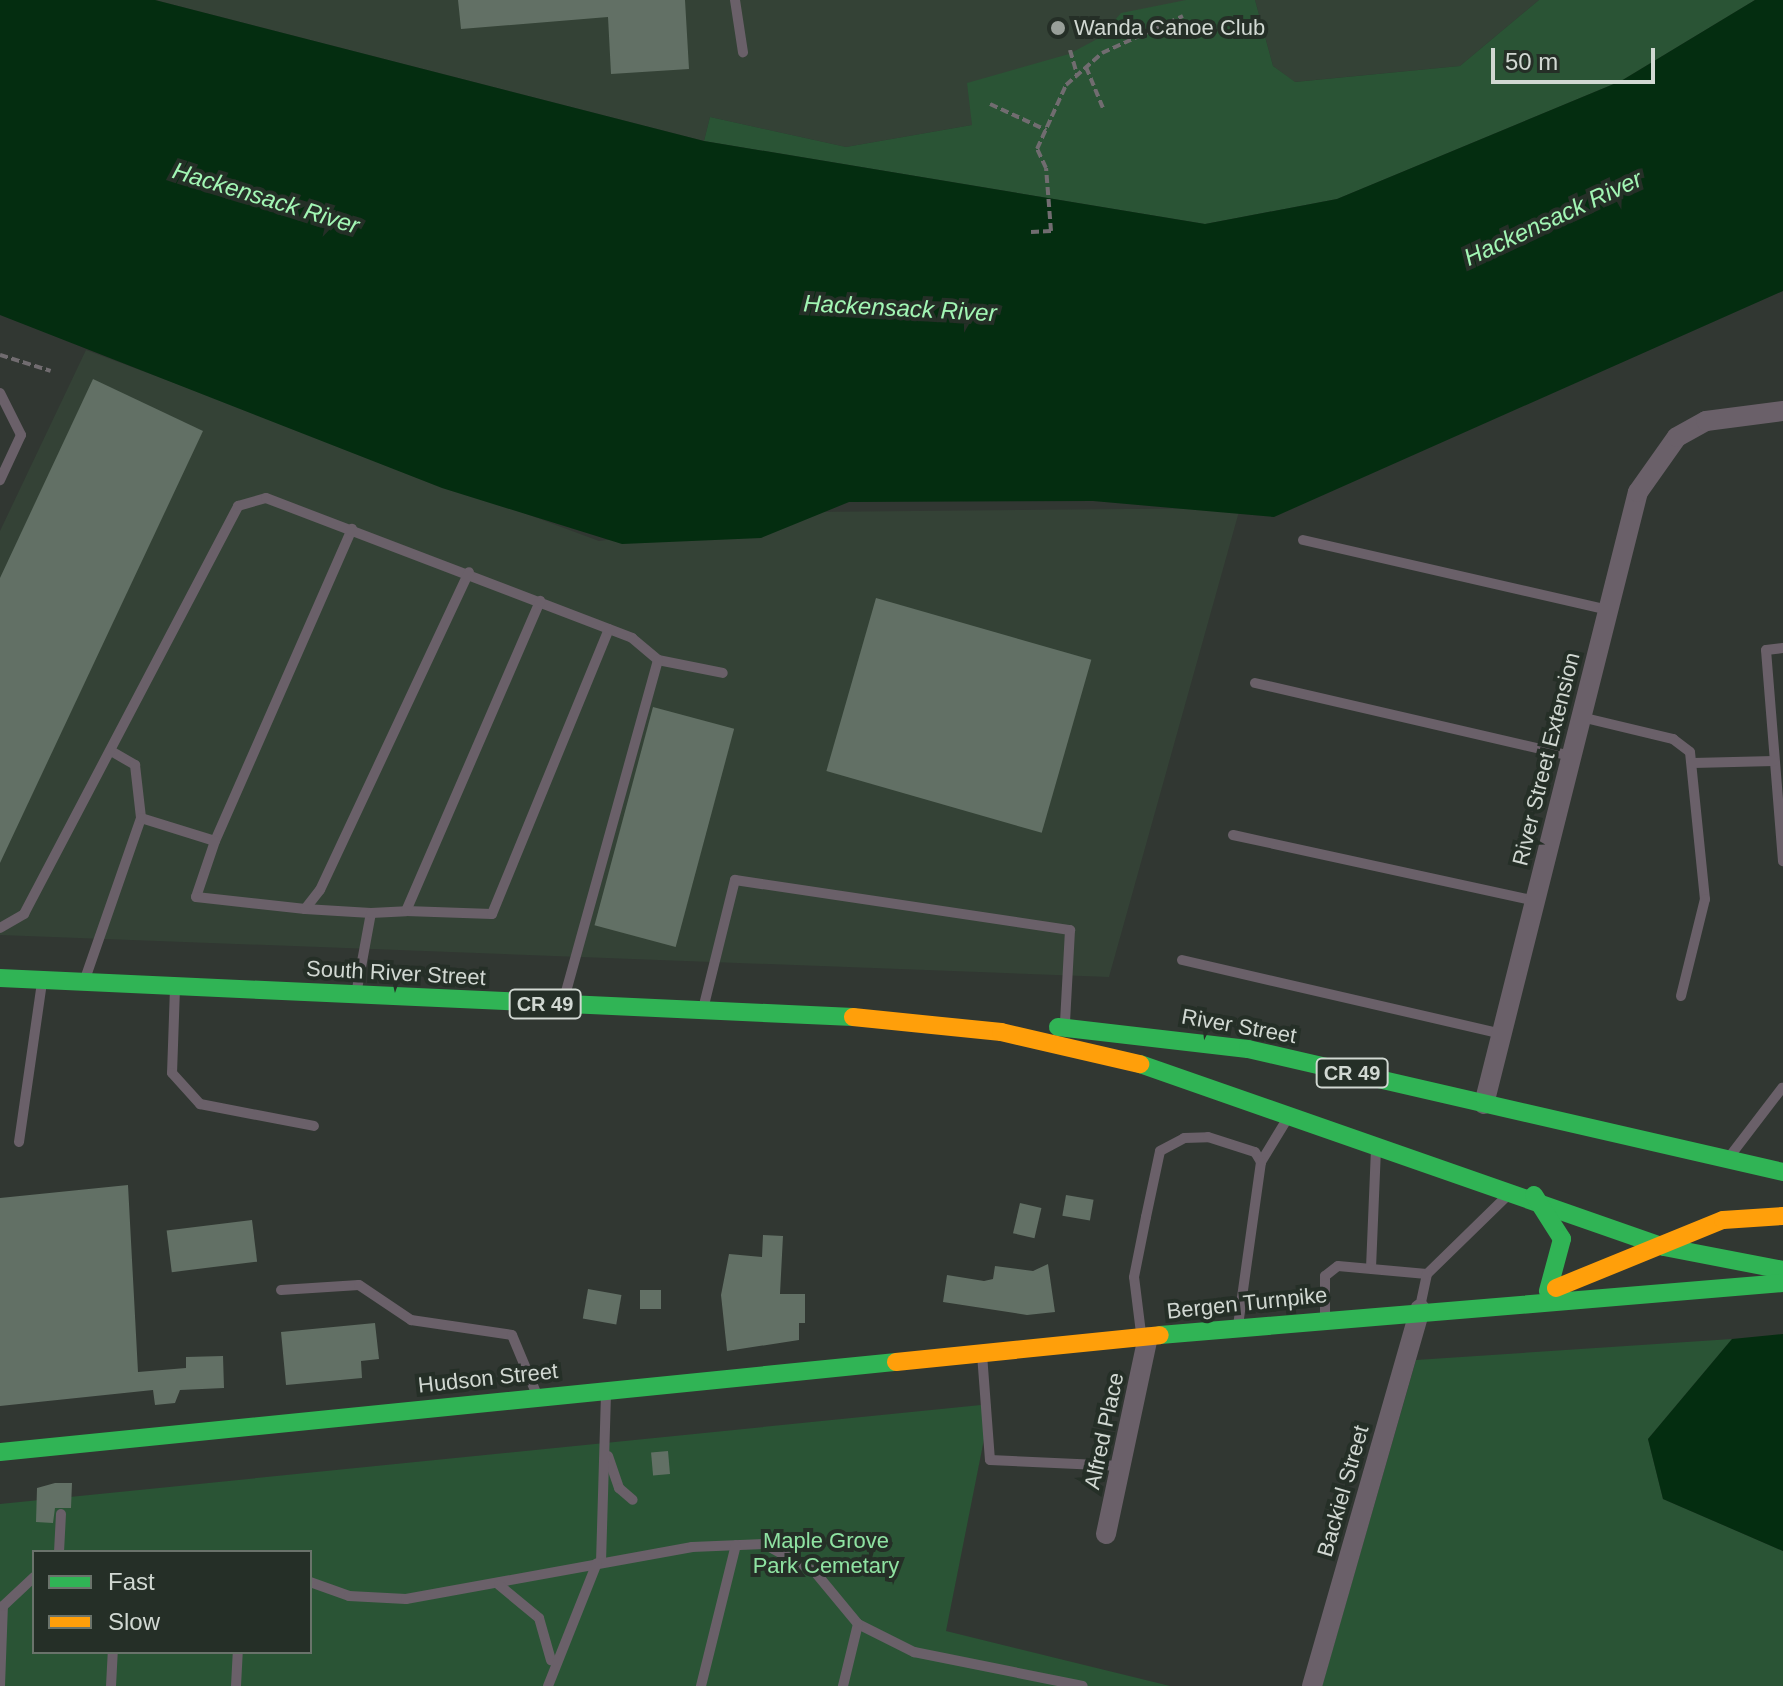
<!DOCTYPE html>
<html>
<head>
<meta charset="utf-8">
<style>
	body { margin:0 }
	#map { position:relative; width:1783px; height:1686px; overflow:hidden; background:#313732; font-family:Helvetica,sans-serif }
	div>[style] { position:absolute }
	.built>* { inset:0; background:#344236 }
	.green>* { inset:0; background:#2a5435 }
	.water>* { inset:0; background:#042d10 }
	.building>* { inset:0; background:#627065; transform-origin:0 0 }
	.path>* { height:4px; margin-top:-2px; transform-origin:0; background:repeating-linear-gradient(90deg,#716c70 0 8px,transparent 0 12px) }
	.lane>* { height:10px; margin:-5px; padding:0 5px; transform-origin:5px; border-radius:5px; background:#6a6069 }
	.street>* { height:20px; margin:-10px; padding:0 10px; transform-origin:10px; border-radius:10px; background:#6a6069 }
	.fast>* { height:18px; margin:-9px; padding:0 9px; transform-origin:9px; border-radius:9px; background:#30b455 }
	.slow>* { height:18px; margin:-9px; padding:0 9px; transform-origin:9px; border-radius:9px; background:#ff9f0a }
	.dots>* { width:22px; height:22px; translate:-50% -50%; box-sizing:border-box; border:4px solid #252f27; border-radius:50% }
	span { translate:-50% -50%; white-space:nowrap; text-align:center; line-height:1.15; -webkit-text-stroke:8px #252f27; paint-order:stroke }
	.shield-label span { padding:2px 6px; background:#252f27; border:2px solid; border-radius:6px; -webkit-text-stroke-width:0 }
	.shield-label { font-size:20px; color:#d1d8d2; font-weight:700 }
	.poi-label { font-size:22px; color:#d1d8d2 }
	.left { translate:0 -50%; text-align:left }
	.street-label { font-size:22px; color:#d1d8d2 }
	.park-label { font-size:22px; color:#8fe3a2 }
	.water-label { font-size:24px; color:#a2f6b4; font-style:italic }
	.legend { position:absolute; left:32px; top:1550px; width:280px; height:104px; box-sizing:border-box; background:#252f27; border:2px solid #6a736b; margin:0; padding:10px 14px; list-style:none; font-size:24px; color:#d1d8d2 }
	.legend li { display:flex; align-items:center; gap:16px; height:40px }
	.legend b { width:40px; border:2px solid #6a736b }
	.scale { position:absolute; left:1491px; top:48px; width:164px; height:36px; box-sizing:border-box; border:4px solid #d1d8d2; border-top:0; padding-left:10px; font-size:24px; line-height:28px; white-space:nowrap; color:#d1d8d2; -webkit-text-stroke:6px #252f27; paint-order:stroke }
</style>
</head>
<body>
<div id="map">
	<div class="built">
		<div style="clip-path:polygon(155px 0,1204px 0,972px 125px,846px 147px,710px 117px,704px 141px)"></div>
		<div style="clip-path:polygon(1255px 0,1539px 0,1460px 66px,1294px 82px,1273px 66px)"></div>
		<div style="clip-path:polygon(86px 350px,599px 541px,811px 512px,1240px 508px,1109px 977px,0 935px,0 531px)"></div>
	</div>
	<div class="green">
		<div style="clip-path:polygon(1186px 0,1255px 0,1273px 66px,1295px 82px,1460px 66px,1539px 0,1755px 0,1621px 81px,1337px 199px,1205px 224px,704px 141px,710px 117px,846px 147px,972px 125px,967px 83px,1069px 54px,1099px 38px,1121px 13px)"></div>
		<div style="clip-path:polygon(1732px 1339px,1648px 1439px,1663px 1499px,1783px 1551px,1783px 1686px,1322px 1686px,1416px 1360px)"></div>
		<div style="clip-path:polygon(evenodd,991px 1404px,946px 1631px,1170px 1686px,0 1686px,0 1504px,991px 1404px,34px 1552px,310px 1552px,310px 1652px,34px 1652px,34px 1552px)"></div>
	</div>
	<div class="water">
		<div style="clip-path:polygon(0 0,155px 0,704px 141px,1205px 224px,1337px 199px,1621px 81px,1755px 0,1783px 0,1783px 291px,1274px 517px,1093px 501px,849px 502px,761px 538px,622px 544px,442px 488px,0 315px)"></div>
		<div style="clip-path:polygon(1783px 1334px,1783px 1551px,1663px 1499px,1648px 1439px,1732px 1339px)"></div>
	</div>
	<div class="building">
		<div style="clip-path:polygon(458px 0,685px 0,689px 69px,611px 74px,608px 17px,461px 29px)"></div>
		<div style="clip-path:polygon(93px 379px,203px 431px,0 863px,0 578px)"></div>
		<div style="left:876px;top:598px;width:224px;height:180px;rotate:16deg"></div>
		<div style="left:653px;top:707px;width:84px;height:226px;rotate:15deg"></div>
		<div style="clip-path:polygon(128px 1185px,138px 1372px,186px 1368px,186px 1357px,223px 1356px,224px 1388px,180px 1390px,175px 1403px,155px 1405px,153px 1390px,0 1406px,0 1198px)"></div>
		<div style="left:1066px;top:1195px;width:28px;height:21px;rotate:10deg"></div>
		<div style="left:1020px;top:1203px;width:22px;height:31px;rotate:13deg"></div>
		<div style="left:252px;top:1220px;width:42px;height:86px;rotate:83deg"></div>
		<div style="clip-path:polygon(763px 1235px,783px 1236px,780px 1294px,805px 1294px,805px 1323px,799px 1323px,799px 1340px,727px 1351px,721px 1295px,729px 1254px,762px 1257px)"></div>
		<div style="clip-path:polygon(1048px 1264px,1055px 1312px,1027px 1315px,943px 1302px,947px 1275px,984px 1281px,993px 1279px,995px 1266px,1033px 1271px)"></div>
		<div style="left:588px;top:1289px;width:34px;height:30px;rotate:10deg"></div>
		<div style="left:640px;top:1290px;width:21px;height:19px"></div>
		<div style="clip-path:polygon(375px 1323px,379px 1359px,361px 1361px,362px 1378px,286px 1385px,281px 1332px)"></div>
		<div style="left:668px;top:1451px;width:23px;height:17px;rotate:85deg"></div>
		<div style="clip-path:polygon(55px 1483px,72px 1483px,71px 1508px,55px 1508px,53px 1523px,36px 1522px,37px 1488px)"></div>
	</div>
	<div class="path">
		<div style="left:1070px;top:50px;width:26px;rotate:74deg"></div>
		<div style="left:1086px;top:67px;width:44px;rotate:67.5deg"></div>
		<div style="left:990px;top:104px;width:62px;rotate:24.9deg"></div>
		<div style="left:1031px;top:232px;width:20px;rotate:-3deg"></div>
		<div style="left:1051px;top:231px;width:63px;rotate:-94.5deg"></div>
		<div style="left:1046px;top:168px;width:21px;rotate:-115deg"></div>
		<div style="left:1037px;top:149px;width:70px;rotate:-65.6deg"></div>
		<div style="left:1066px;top:85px;width:48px;rotate:-41.6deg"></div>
		<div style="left:1102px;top:53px;width:89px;rotate:-24.6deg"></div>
		<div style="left:0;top:355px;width:53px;rotate:17.4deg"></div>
	</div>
	<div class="lane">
		<div style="left:735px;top:0;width:53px;rotate:81.3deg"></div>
		<div style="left:0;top:393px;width:47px;rotate:63.4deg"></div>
		<div style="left:21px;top:435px;width:50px;rotate:115deg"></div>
		<div style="left:1303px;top:540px;width:314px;rotate:12.9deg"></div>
		<div style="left:1783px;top:648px;width:17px;rotate:173deg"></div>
		<div style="left:1766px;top:650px;width:212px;rotate:85.4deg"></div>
		<div style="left:658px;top:660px;width:66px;rotate:11.3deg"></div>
		<div style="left:1255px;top:683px;width:325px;rotate:13deg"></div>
		<div style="left:1581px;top:717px;width:95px;rotate:13.4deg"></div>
		<div style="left:1673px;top:739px;width:21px;rotate:37deg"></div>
		<div style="left:1690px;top:752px;width:148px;rotate:84.2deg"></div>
		<div style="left:1705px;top:899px;width:100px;rotate:103.9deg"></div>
		<div style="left:111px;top:751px;width:28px;rotate:30deg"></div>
		<div style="left:135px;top:765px;width:53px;rotate:83.5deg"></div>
		<div style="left:1693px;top:763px;width:81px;rotate:-1.4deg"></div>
		<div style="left:1233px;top:835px;width:309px;rotate:12.3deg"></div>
		<div style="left:215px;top:841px;width:341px;rotate:-66.3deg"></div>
		<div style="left:305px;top:909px;width:66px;rotate:3.5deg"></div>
		<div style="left:406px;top:911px;width:86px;rotate:2deg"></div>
		<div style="left:492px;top:914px;width:308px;rotate:-67.7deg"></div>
		<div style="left:0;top:928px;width:28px;rotate:-30deg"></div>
		<div style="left:24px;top:914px;width:461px;rotate:-62.3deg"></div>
		<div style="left:238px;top:506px;width:29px;rotate:-16deg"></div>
		<div style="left:266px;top:498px;width:392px;rotate:20.9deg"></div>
		<div style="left:632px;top:638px;width:34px;rotate:40deg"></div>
		<div style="left:658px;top:660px;width:352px;rotate:105.5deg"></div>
		<div style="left:1182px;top:960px;width:328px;rotate:13deg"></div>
		<div style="left:86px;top:976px;width:167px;rotate:-70.8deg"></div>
		<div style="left:141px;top:818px;width:77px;rotate:17.3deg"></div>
		<div style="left:215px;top:841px;width:59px;rotate:108.7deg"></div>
		<div style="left:196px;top:897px;width:110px;rotate:6.3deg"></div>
		<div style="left:305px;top:909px;width:24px;rotate:-52deg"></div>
		<div style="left:320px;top:890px;width:351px;rotate:-64.9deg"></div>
		<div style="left:175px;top:988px;width:85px;rotate:92deg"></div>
		<div style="left:172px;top:1073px;width:42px;rotate:47.9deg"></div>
		<div style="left:200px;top:1104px;width:116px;rotate:10.9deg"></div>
		<div style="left:357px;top:989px;width:77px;rotate:-79.6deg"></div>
		<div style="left:371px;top:913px;width:35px;rotate:-3deg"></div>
		<div style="left:406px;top:911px;width:338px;rotate:-66.6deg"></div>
		<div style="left:704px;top:1005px;width:129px;rotate:-76.1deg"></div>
		<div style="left:735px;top:880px;width:339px;rotate:8.5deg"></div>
		<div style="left:1070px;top:930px;width:92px;rotate:93.1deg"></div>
		<div style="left:19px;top:1142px;width:162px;rotate:-81.8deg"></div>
		<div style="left:1730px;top:1156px;width:86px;rotate:-52.6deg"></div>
		<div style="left:1261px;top:1162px;width:54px;rotate:-58.7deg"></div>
		<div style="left:1371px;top:1268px;width:119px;rotate:-87.6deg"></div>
		<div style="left:1427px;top:1274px;width:113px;rotate:-44.3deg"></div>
		<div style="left:281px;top:1290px;width:78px;rotate:-3.7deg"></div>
		<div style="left:359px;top:1285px;width:63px;rotate:33.9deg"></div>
		<div style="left:411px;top:1320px;width:102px;rotate:8.4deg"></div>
		<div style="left:512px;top:1335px;width:65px;rotate:67.4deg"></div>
		<div style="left:1325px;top:1316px;width:40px;rotate:-90deg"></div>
		<div style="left:1325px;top:1276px;width:16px;rotate:-38deg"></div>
		<div style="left:1338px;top:1266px;width:89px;rotate:5.1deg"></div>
		<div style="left:1427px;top:1274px;width:34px;rotate:102deg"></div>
		<div style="left:1141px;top:1333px;width:56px;rotate:-97.1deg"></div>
		<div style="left:1134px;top:1277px;width:61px;rotate:-78.7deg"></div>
		<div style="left:1146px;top:1217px;width:67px;rotate:-78deg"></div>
		<div style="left:1160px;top:1151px;width:27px;rotate:-28deg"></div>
		<div style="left:1184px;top:1138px;width:24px;rotate:-2deg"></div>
		<div style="left:1208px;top:1137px;width:49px;rotate:17.7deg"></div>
		<div style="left:1255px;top:1152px;width:12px;rotate:59deg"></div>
		<div style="left:1261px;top:1162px;width:166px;rotate:98deg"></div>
		<div style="left:982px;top:1354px;width:106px;rotate:85.7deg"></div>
		<div style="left:990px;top:1460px;width:131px;rotate:2.6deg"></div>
		<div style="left:608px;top:1456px;width:34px;rotate:71deg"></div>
		<div style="left:619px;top:1488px;width:18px;rotate:41deg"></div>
		<div style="left:59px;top:1552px;width:38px;rotate:-87deg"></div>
		<div style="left:601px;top:1562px;width:170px;rotate:-88.3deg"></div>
		<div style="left:310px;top:1582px;width:41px;rotate:19.7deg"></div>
		<div style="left:349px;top:1596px;width:57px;rotate:3deg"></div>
		<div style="left:406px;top:1599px;width:291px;rotate:-10.3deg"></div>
		<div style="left:692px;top:1547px;width:72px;rotate:-2.4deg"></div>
		<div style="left:764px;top:1544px;width:58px;rotate:28.8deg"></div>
		<div style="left:815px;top:1572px;width:67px;rotate:50.4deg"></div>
		<div style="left:858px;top:1624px;width:63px;rotate:26.6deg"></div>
		<div style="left:914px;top:1652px;width:172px;rotate:11.4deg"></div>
		<div style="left:499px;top:1585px;width:52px;rotate:39.5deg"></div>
		<div style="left:539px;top:1618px;width:44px;rotate:74.1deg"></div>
		<div style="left:0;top:1686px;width:80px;rotate:-87.9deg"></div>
		<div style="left:3px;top:1606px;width:42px;rotate:-43.1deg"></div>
		<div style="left:111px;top:1686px;width:34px;rotate:-87deg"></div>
		<div style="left:236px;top:1686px;width:34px;rotate:-87deg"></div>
		<div style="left:548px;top:1686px;width:132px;rotate:-68.3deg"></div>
		<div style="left:701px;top:1686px;width:145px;rotate:-76.1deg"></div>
		<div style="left:843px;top:1686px;width:64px;rotate:-76.4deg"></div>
	</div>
	<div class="street">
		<div style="left:1484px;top:1104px;width:631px;rotate:-75.88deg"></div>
		<div style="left:1638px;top:492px;width:67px;rotate:-54.7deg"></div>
		<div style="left:1677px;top:437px;width:33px;rotate:-29deg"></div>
		<div style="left:1706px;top:421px;width:78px;rotate:-7.4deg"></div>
		<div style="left:1106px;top:1534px;width:201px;rotate:-78deg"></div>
		<div style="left:1312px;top:1686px;width:392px;rotate:-74deg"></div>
	</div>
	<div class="fast">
		<div style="left:0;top:978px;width:854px;rotate:2.62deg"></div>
		<div style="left:1058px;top:1027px;width:191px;rotate:6.6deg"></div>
		<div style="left:1248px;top:1049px;width:549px;rotate:12.95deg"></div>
		<div style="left:1140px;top:1064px;width:555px;rotate:19.25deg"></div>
		<div style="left:1664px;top:1247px;width:121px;rotate:10.9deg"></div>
		<div style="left:1534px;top:1195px;width:52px;rotate:57.5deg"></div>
		<div style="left:1562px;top:1239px;width:54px;rotate:105.1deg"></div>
		<div style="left:1160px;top:1335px;width:625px;rotate:-4.77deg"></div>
		<div style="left:0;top:1452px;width:901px;rotate:-5.74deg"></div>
	</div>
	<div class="slow">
		<div style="left:853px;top:1017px;width:149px;rotate:5.8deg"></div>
		<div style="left:1001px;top:1032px;width:143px;rotate:13deg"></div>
		<div style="left:1556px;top:1288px;width:180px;rotate:-22.2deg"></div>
		<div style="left:1723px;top:1220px;width:60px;rotate:-3.8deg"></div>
		<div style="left:896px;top:1362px;width:265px;rotate:-5.8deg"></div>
	</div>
	<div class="dots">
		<div style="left:1058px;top:28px;background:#99a09a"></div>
	</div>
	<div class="shield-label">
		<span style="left:545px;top:1004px">CR 49</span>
		<span style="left:1352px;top:1073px">CR 49</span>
	</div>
	<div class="poi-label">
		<span class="left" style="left:1074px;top:28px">Wanda Canoe Club</span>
	</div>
	<div class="street-label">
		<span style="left:1546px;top:759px;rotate:-76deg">River Street Extension</span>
		<span style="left:396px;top:973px;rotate:3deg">South River Street</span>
		<span style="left:1239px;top:1026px;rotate:10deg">River Street</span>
		<span style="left:1247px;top:1303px;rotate:-6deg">Bergen Turnpike</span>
		<span style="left:488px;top:1378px;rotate:-6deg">Hudson Street</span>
		<span style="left:1104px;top:1431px;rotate:-78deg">Alfred Place</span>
		<span style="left:1343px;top:1491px;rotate:-74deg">Backiel Street</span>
	</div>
	<div class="park-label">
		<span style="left:826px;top:1553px">Maple Grove<br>Park Cemetary</span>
	</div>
	<div class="water-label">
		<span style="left:266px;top:198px;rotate:17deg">Hackensack River</span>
		<span style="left:1553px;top:218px;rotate:-25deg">Hackensack River</span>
		<span style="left:900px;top:308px;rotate:3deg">Hackensack River</span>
	</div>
	<ul class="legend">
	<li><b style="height:10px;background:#30b455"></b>Fast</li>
	<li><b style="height:10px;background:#ff9f0a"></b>Slow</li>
	</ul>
	<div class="scale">50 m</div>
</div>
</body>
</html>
